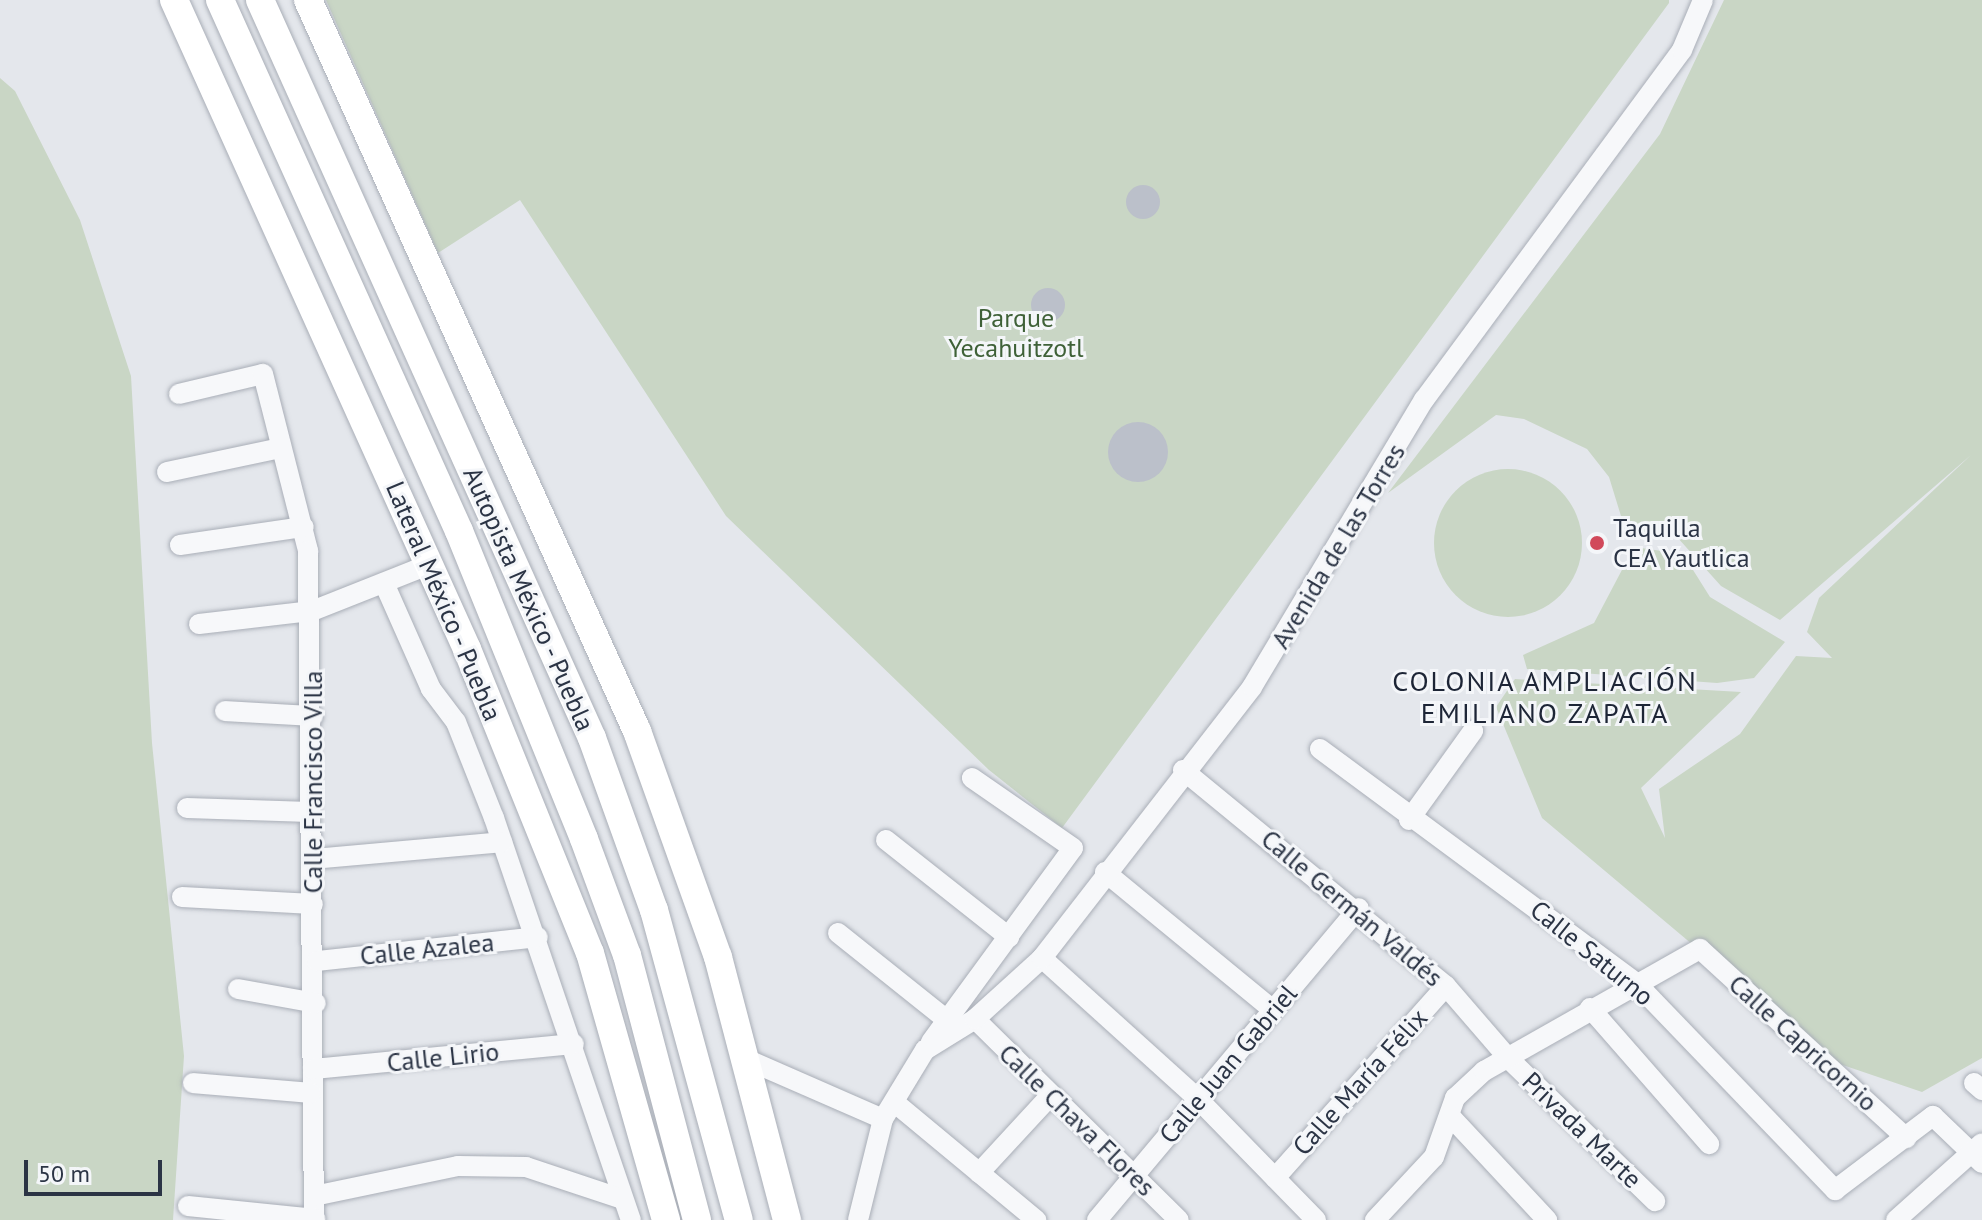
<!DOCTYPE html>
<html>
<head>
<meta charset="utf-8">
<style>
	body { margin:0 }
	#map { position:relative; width:1982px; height:1220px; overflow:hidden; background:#e4e7ec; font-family:"PT Sans",sans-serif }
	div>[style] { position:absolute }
	.green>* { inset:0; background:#c9d6c5 }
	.round { border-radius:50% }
	.building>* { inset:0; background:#bbc0ca }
	.roads { filter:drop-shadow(0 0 2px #a9aeb7) drop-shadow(0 0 2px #a9aeb7) }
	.minor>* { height:20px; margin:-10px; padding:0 10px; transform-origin:10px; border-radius:10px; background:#f7f8fa }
	.highway>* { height:28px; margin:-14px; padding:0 14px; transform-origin:14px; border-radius:14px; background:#fff }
	.dots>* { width:22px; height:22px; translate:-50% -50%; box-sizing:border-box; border:4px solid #f4f6f9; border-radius:50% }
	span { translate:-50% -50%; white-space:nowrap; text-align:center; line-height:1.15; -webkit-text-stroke:6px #f4f6f9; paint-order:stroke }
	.park-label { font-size:26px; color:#3f6138 }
	.poi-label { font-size:26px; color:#2b3445 }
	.left { translate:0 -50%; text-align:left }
	.street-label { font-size:26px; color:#2b3445 }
	.neighbourhood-label { font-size:28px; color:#1d2536; letter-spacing:2px }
	.scale { position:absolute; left:24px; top:1160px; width:138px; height:36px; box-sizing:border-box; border:4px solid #2b3445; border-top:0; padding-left:10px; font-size:24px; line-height:28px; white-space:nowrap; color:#2b3445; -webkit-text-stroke:6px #f4f6f9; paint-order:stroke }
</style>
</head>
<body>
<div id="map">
	<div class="green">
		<div style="clip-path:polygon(326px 0,1669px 0,1669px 3px,1062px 828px,989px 770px,726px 516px,520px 200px,438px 253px)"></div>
		<div style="clip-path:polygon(1724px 0,1982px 0,1982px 1058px,1922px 1092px,1831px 1061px,1542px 818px,1496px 707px,1515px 679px,1741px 692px,1641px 788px,1665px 838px,1659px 789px,1740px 734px,1796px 656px,1832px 658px,1807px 632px,1819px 598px,1971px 455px,1780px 620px,1721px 586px,1677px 537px,1625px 529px,1609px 477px,1587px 449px,1524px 419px,1496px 415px,1388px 493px,1660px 134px)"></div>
		<div style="clip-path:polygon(0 78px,15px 91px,80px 220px,131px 376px,152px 743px,184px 1056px,173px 1220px,0 1220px)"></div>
		<div class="round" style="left:1434px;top:469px;width:148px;height:148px"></div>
		<div style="clip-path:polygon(1634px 547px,1683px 554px,1710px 597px,1785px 642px,1754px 678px,1717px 683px,1527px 669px,1523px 655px,1594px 623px)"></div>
	</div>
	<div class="building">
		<div class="round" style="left:1126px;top:185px;width:34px;height:34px"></div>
		<div class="round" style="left:1031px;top:288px;width:34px;height:34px"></div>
		<div class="round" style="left:1108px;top:422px;width:60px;height:60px"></div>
	</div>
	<div class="roads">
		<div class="minor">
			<div style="left:179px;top:394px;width:86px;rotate:-13.4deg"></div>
			<div style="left:263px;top:374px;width:183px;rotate:75.7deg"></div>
			<div style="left:308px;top:551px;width:669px;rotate:89.49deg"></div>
			<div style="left:167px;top:472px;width:116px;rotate:-11.9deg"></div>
			<div style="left:180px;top:545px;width:125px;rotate:-8.3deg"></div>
			<div style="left:384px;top:583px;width:116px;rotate:66.1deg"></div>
			<div style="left:431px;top:689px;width:41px;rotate:52.9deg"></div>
			<div style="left:456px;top:722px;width:103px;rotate:68.4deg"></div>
			<div style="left:494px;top:818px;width:425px;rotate:71.2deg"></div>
			<div style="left:199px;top:624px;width:114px;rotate:-6.6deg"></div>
			<div style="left:312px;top:611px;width:128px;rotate:-21.6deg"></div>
			<div style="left:225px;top:711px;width:88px;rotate:3.3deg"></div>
			<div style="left:1320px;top:749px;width:392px;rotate:36.5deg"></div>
			<div style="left:1635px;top:982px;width:289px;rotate:46.1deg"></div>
			<div style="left:1835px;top:1190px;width:123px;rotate:-37.1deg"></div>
			<div style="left:1933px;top:1116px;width:68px;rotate:43.8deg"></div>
			<div style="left:1183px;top:770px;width:340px;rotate:39.4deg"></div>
			<div style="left:1446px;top:986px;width:96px;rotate:49.2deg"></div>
			<div style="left:1509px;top:1059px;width:204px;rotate:44.2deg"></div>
			<div style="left:187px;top:808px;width:123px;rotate:1.9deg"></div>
			<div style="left:1409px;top:820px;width:110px;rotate:-54.3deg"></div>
			<div style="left:886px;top:840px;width:157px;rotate:38.3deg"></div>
			<div style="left:313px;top:859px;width:190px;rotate:-5.1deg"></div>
			<div style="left:1105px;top:872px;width:217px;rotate:39.4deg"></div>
			<div style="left:182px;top:897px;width:131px;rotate:3.1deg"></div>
			<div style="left:838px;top:933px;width:139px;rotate:38.6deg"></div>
			<div style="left:1042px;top:958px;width:210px;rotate:42.1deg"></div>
			<div style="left:1198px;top:1099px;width:169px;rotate:45.7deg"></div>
			<div style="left:317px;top:961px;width:222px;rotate:-6.2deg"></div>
			<div style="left:238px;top:989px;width:79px;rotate:10.2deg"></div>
			<div style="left:1590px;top:1008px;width:181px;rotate:48.8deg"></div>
			<div style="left:975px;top:1019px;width:286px;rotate:44.6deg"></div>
			<div style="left:931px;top:1042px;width:240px;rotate:-53.8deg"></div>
			<div style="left:1073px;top:848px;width:123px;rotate:-145.3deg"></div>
			<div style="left:748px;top:1060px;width:147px;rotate:23.6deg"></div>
			<div style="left:883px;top:1119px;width:81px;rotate:-58.7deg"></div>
			<div style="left:925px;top:1050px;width:59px;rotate:-31.8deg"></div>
			<div style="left:975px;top:1019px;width:91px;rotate:-42.3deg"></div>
			<div style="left:1042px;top:958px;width:343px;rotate:-52.2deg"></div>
			<div style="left:1252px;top:687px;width:335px;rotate:-59.1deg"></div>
			<div style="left:1424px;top:400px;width:435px;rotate:-53.6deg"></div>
			<div style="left:1682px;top:50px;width:54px;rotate:-67.2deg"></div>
			<div style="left:313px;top:1069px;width:262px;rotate:-5.5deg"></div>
			<div style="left:193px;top:1083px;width:118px;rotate:4.8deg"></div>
			<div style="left:1974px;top:1083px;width:11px;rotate:41deg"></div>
			<div style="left:894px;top:1102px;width:185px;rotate:39.7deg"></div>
			<div style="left:1451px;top:1117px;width:141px;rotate:47deg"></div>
			<div style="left:979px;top:1173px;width:106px;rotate:-47.3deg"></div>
			<div style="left:1275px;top:1178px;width:257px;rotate:-48.3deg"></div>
			<div style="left:314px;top:1196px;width:147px;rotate:-11.8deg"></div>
			<div style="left:458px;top:1166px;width:68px;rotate:0.8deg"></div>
			<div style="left:526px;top:1167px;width:101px;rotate:18.4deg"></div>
			<div style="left:188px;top:1206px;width:128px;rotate:5.8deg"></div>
			<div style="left:858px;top:1220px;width:104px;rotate:-76.1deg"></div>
			<div style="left:1097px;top:1220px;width:407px;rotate:-50deg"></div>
			<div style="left:1375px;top:1220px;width:86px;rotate:-46.9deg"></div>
			<div style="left:1434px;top:1157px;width:63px;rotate:-70.4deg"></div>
			<div style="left:1455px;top:1098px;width:40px;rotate:-43deg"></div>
			<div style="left:1484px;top:1071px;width:248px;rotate:-29.5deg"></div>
			<div style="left:1700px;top:949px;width:280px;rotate:42.5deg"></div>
			<div style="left:1896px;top:1220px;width:115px;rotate:-41.8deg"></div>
		</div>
		<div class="highway">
			<div style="left:174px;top:0;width:712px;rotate:65.7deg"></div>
			<div style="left:467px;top:649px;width:328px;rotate:68deg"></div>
			<div style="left:590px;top:953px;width:278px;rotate:74.1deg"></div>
			<div style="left:220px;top:0;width:582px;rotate:65.77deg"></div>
			<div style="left:459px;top:531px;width:332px;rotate:67.9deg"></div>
			<div style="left:584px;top:839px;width:124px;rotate:69.7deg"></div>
			<div style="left:627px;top:955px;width:274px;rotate:75.2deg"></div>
			<div style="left:260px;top:0;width:809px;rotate:65.78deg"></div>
			<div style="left:592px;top:738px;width:183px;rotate:70.2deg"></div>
			<div style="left:654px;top:910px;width:321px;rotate:74.7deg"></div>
			<div style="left:308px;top:0;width:802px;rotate:65.77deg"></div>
			<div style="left:637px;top:731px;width:240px;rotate:70.3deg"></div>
			<div style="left:718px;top:957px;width:272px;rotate:75.3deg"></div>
		</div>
	</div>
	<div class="dots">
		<div style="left:1597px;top:543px;background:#d1495b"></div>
	</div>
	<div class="park-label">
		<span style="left:1016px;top:333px">Parque<br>Yecahuitzotl</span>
	</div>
	<div class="poi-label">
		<span class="left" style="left:1613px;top:543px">Taquilla<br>CEA Yautlica</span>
	</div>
	<div class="street-label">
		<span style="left:1338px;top:546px;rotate:-59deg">Avenida de las Torres</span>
		<span style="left:529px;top:599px;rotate:66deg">Autopista México - Puebla</span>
		<span style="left:444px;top:601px;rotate:67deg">Lateral México - Puebla</span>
		<span style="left:313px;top:782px;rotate:-90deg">Calle Francisco Villa</span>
		<span style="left:1352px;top:908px;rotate:40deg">Calle Germán Valdés</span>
		<span style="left:427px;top:949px;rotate:-6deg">Calle Azalea</span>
		<span style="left:1592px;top:953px;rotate:39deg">Calle Saturno</span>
		<span style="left:1803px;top:1043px;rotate:42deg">Calle Capricornio</span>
		<span style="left:443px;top:1057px;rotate:-6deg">Calle Lirio</span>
		<span style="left:1228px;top:1064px;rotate:-50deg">Calle Juan Gabriel</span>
		<span style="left:1360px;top:1082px;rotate:-48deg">Calle María Félix</span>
		<span style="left:1077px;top:1120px;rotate:44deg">Calle Chava Flores</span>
		<span style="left:1582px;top:1130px;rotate:44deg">Privada Marte</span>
	</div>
	<div class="neighbourhood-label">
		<span style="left:1545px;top:697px">COLONIA AMPLIACIÓN<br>EMILIANO ZAPATA</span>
	</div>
	<div class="scale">50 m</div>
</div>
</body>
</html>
